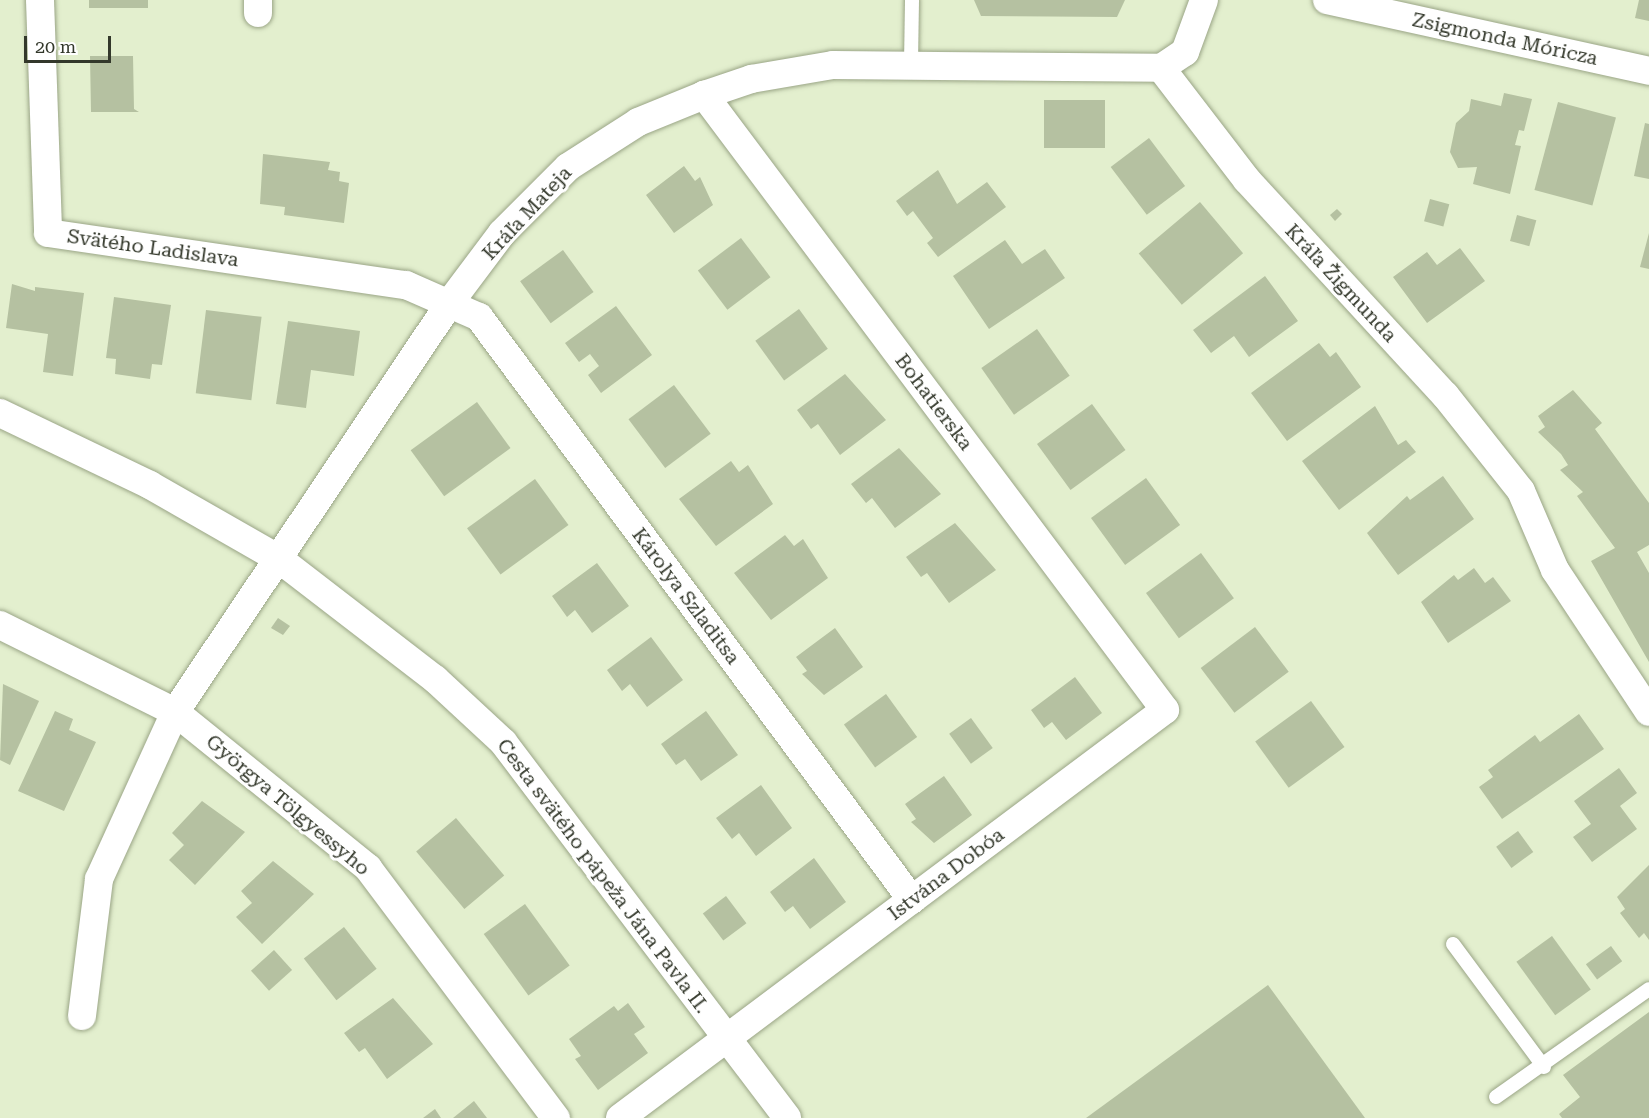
<!DOCTYPE html>
<html>
<head>
<meta charset="utf-8">
<style>
	body { margin:0 }
	#map { position:relative; width:1649px; height:1118px; overflow:hidden; background:#e3efce; font-family:"Roboto Serif",serif }
	div>[style] { position:absolute }
	.building>* { inset:0; background:#b5c1a1; transform-origin:0 0 }
	.roads { filter:drop-shadow(0 0 2px #9aa586) drop-shadow(0 0 2px #9aa586) }
	.lane>* { height:14px; margin:-7px; padding:0 7px; transform-origin:7px; border-radius:7px; background:#fff }
	.street>* { height:28px; margin:-14px; padding:0 14px; transform-origin:14px; border-radius:14px; background:#fff }
	span { translate:-50% -50%; white-space:nowrap; text-align:center; line-height:1.15; -webkit-text-stroke:6px #fff; paint-order:stroke }
	.street-label { font-size:20px; color:#33382b }
	.scale { position:absolute; left:24px; top:36px; width:87px; height:27px; box-sizing:border-box; border:3px solid #33382b; border-top:0; padding-left:8px; font-size:18px; line-height:21px; white-space:nowrap; color:#33382b; -webkit-text-stroke:4px #fff; paint-order:stroke }
</style>
</head>
<body>
<div id="map">
	<div class="building">
		<div style="left:89px;top:0;width:59px;height:8px"></div>
		<div style="clip-path:polygon(974px 0,1125px 0,1117px 17px,981px 16px)"></div>
		<div style="clip-path:polygon(1639px 0,1649px 0,1649px 21px,1635px 18px)"></div>
		<div style="clip-path:polygon(90px 56px,133px 56px,134px 109px,139px 112px,91px 112px)"></div>
		<div style="clip-path:polygon(1504px 93px,1532px 99px,1524px 131px,1519px 130px,1515px 145px,1521px 146px,1510px 194px,1473px 184px,1477px 167px,1458px 168px,1450px 152px,1456px 123px,1469px 111px,1471px 99px,1501px 106px)"></div>
		<div style="left:1044px;top:100px;width:61px;height:48px"></div>
		<div style="left:1558px;top:102px;width:60px;height:91px;rotate:15deg"></div>
		<div style="clip-path:polygon(1645px 123px,1649px 124px,1649px 179px,1634px 176px)"></div>
		<div style="left:1149px;top:138px;width:60px;height:48px;rotate:53deg"></div>
		<div style="clip-path:polygon(263px 154px,330px 162px,328px 170px,340px 172px,339px 181px,349px 183px,344px 223px,284px 215px,285px 207px,260px 204px)"></div>
		<div style="clip-path:polygon(684px 166px,695px 181px,700px 177px,713px 205px,674px 233px,646px 195px)"></div>
		<div style="clip-path:polygon(938px 170px,957px 204px,987px 182px,1006px 207px,938px 257px,927px 243px,933px 238px,913px 211px,907px 216px,896px 201px)"></div>
		<div style="left:1430px;top:199px;width:20px;height:23px;rotate:15deg"></div>
		<div style="left:1200px;top:202px;width:67px;height:80px;rotate:50deg"></div>
		<div style="clip-path:polygon(1337px 209px,1342px 214px,1335px 221px,1330px 215px)"></div>
		<div style="left:1517px;top:215px;width:20px;height:27px;rotate:15deg"></div>
		<div style="clip-path:polygon(1649px 233px,1649px 269px,1640px 267px)"></div>
		<div style="left:741px;top:238px;width:49px;height:54px;rotate:53deg"></div>
		<div style="clip-path:polygon(1005px 240px,1022px 264px,1045px 249px,1065px 278px,989px 329px,953px 276px)"></div>
		<div style="clip-path:polygon(1460px 248px,1485px 281px,1427px 323px,1393px 277px,1427px 252px,1437px 265px)"></div>
		<div style="left:563px;top:250px;width:52px;height:53px;rotate:54deg"></div>
		<div style="clip-path:polygon(1265px 276px,1298px 321px,1249px 357px,1234px 336px,1211px 353px,1193px 330px)"></div>
		<div style="clip-path:polygon(12px 284px,35px 291px,35px 287px,84px 293px,73px 376px,43px 372px,48px 334px,6px 328px)"></div>
		<div style="clip-path:polygon(114px 297px,171px 305px,162px 365px,152px 364px,150px 379px,115px 374px,116px 359px,106px 358px)"></div>
		<div style="clip-path:polygon(616px 306px,652px 355px,601px 393px,588px 375px,599px 366px,590px 354px,579px 362px,565px 343px)"></div>
		<div style="left:799px;top:309px;width:49px;height:54px;rotate:54deg"></div>
		<div style="left:206px;top:310px;width:56px;height:84px;rotate:7deg"></div>
		<div style="clip-path:polygon(288px 321px,360px 331px,354px 376px,311px 370px,306px 408px,276px 404px)"></div>
		<div style="left:1037px;top:329px;width:57px;height:68px;rotate:55deg"></div>
		<div style="clip-path:polygon(1319px 343px,1330px 357px,1336px 352px,1361px 387px,1287px 441px,1251px 393px)"></div>
		<div style="clip-path:polygon(845px 374px,886px 420px,840px 455px,818px 424px,811px 429px,797px 410px)"></div>
		<div style="left:674px;top:385px;width:61px;height:57px;rotate:53deg"></div>
		<div style="clip-path:polygon(1573px 390px,1602px 423px,1595px 429px,1649px 503px,1649px 545px,1637px 552px,1649px 573px,1649px 662px,1591px 561px,1615px 548px,1577px 496px,1583px 492px,1560px 470px,1568px 465px,1561px 454px,1538px 432px,1545px 427px,1538px 416px)"></div>
		<div style="left:477px;top:402px;width:57px;height:82px;rotate:54deg"></div>
		<div style="left:1092px;top:404px;width:57px;height:68px;rotate:54deg"></div>
		<div style="clip-path:polygon(1375px 406px,1398px 445px,1406px 440px,1416px 452px,1339px 510px,1302px 461px)"></div>
		<div style="clip-path:polygon(899px 448px,941px 494px,895px 528px,872px 498px,866px 503px,851px 484px)"></div>
		<div style="clip-path:polygon(731px 461px,739px 472px,748px 465px,773px 504px,716px 546px,679px 499px)"></div>
		<div style="clip-path:polygon(1443px 476px,1474px 519px,1398px 575px,1367px 533px,1407px 496px,1410px 500px)"></div>
		<div style="left:1146px;top:478px;width:58px;height:68px;rotate:54deg"></div>
		<div style="left:535px;top:479px;width:57px;height:84px;rotate:54deg"></div>
		<div style="clip-path:polygon(955px 523px,996px 570px,949px 603px,927px 573px,921px 577px,906px 557px)"></div>
		<div style="clip-path:polygon(785px 535px,794px 546px,803px 539px,828px 578px,771px 620px,734px 573px)"></div>
		<div style="left:1201px;top:553px;width:56px;height:68px;rotate:54deg"></div>
		<div style="clip-path:polygon(597px 563px,629px 606px,592px 633px,575px 610px,567px 617px,552px 596px)"></div>
		<div style="clip-path:polygon(1474px 568px,1485px 583px,1493px 577px,1511px 601px,1448px 643px,1421px 602px,1454px 575px,1458px 580px)"></div>
		<div style="clip-path:polygon(278px 618px,290px 626px,283px 635px,271px 628px)"></div>
		<div style="left:1255px;top:627px;width:56px;height:68px;rotate:53deg"></div>
		<div style="clip-path:polygon(835px 628px,863px 667px,824px 695px,802px 674px,807px 671px,796px 657px)"></div>
		<div style="clip-path:polygon(651px 637px,683px 680px,647px 707px,630px 684px,622px 691px,607px 670px)"></div>
		<div style="clip-path:polygon(1075px 677px,1102px 713px,1066px 740px,1052px 722px,1044px 728px,1031px 710px)"></div>
		<div style="clip-path:polygon(3px 684px,39px 701px,10px 765px,0 760px)"></div>
		<div style="left:886px;top:694px;width:53px;height:52px;rotate:54deg"></div>
		<div style="left:1311px;top:701px;width:57px;height:69px;rotate:54deg"></div>
		<div style="clip-path:polygon(55px 711px,73px 719px,69px 730px,96px 742px,64px 811px,18px 791px)"></div>
		<div style="clip-path:polygon(706px 711px,738px 755px,701px 781px,685px 759px,676px 765px,661px 744px)"></div>
		<div style="clip-path:polygon(1579px 714px,1604px 749px,1502px 819px,1479px 787px,1493px 777px,1488px 770px,1535px 735px,1540px 742px)"></div>
		<div style="left:971px;top:718px;width:37px;height:27px;rotate:54deg"></div>
		<div style="clip-path:polygon(1619px 768px,1637px 793px,1620px 806px,1637px 829px,1592px 862px,1573px 837px,1591px 824px,1574px 801px)"></div>
		<div style="clip-path:polygon(944px 776px,972px 815px,934px 843px,911px 822px,916px 819px,905px 804px)"></div>
		<div style="clip-path:polygon(761px 785px,792px 828px,756px 856px,739px 833px,732px 839px,716px 818px)"></div>
		<div style="clip-path:polygon(202px 801px,245px 832px,195px 885px,169px 860px,184px 845px,172px 833px)"></div>
		<div style="left:456px;top:818px;width:75px;height:52px;rotate:50deg"></div>
		<div style="left:1518px;top:831px;width:26px;height:27px;rotate:54deg"></div>
		<div style="clip-path:polygon(814px 858px,846px 902px,810px 929px,793px 906px,785px 912px,770px 892px)"></div>
		<div style="clip-path:polygon(273px 861px,314px 894px,262px 944px,236px 917px,252px 903px,241px 891px)"></div>
		<div style="clip-path:polygon(1649px 865px,1649px 940px,1644px 933px,1639px 938px,1620px 913px,1625px 909px,1617px 897px)"></div>
		<div style="left:726px;top:896px;width:34px;height:29px;rotate:53deg"></div>
		<div style="left:525px;top:904px;width:76px;height:51px;rotate:54deg"></div>
		<div style="left:344px;top:927px;width:53px;height:51px;rotate:52deg"></div>
		<div style="left:1552px;top:936px;width:66px;height:44px;rotate:54deg"></div>
		<div style="left:1611px;top:946px;width:19px;height:31px;rotate:54deg"></div>
		<div style="left:274px;top:950px;width:27px;height:31px;rotate:48deg"></div>
		<div style="clip-path:polygon(1268px 985px,1365px 1118px,1086px 1118px)"></div>
		<div style="clip-path:polygon(393px 998px,433px 1044px,387px 1079px,365px 1048px,359px 1052px,344px 1033px)"></div>
		<div style="clip-path:polygon(628px 1003px,645px 1027px,634px 1034px,648px 1053px,598px 1090px,575px 1059px,581px 1056px,569px 1039px,614px 1006px,618px 1011px)"></div>
		<div style="clip-path:polygon(1649px 1012px,1649px 1118px,1562px 1118px,1559px 1114px,1580px 1097px,1563px 1075px)"></div>
		<div style="clip-path:polygon(474px 1101px,487px 1118px,453px 1118px)"></div>
		<div style="clip-path:polygon(435px 1109px,441px 1118px,423px 1118px)"></div>
	</div>
	<div class="roads">
		<div class="lane">
			<div style="left:911px;top:64px;width:64px;rotate:-89.1deg"></div>
			<div style="left:1453px;top:944px;width:153px;rotate:53.5deg"></div>
			<div style="left:1496px;top:1097px;width:187px;rotate:-35.2deg"></div>
		</div>
		<div class="street">
			<div style="left:40px;top:0;width:233px;rotate:88deg"></div>
			<div style="left:48px;top:233px;width:362px;rotate:8.3deg"></div>
			<div style="left:406px;top:285px;width:80px;rotate:23.7deg"></div>
			<div style="left:479px;top:317px;width:726px;rotate:53.4deg"></div>
			<div style="left:258px;top:0;width:13px;rotate:90deg"></div>
			<div style="left:1327px;top:0;width:330px;rotate:12.4deg"></div>
			<div style="left:1161px;top:68px;width:141px;rotate:52.5deg"></div>
			<div style="left:1247px;top:180px;width:292px;rotate:47.4deg"></div>
			<div style="left:1445px;top:395px;width:122px;rotate:51.6deg"></div>
			<div style="left:1521px;top:491px;width:86px;rotate:66.7deg"></div>
			<div style="left:1555px;top:570px;width:170px;rotate:56.5deg"></div>
			<div style="left:1161px;top:68px;width:29px;rotate:-34deg"></div>
			<div style="left:1185px;top:52px;width:55px;rotate:-69.9deg"></div>
			<div style="left:0;top:413px;width:166px;rotate:25.6deg"></div>
			<div style="left:150px;top:485px;width:149px;rotate:29.8deg"></div>
			<div style="left:279px;top:559px;width:197px;rotate:37.6deg"></div>
			<div style="left:435px;top:679px;width:93px;rotate:42.8deg"></div>
			<div style="left:503px;top:742px;width:471px;rotate:52.9deg"></div>
			<div style="left:0;top:625px;width:195px;rotate:26.4deg"></div>
			<div style="left:175px;top:712px;width:248px;rotate:38.9deg"></div>
			<div style="left:368px;top:868px;width:313px;rotate:53.1deg"></div>
			<div style="left:82px;top:1016px;width:138px;rotate:-82.9deg"></div>
			<div style="left:99px;top:879px;width:183px;rotate:-65.5deg"></div>
			<div style="left:175px;top:712px;width:495px;rotate:-56.1deg"></div>
			<div style="left:451px;top:301px;width:85px;rotate:-53.1deg"></div>
			<div style="left:502px;top:233px;width:93px;rotate:-45deg"></div>
			<div style="left:568px;top:167px;width:83px;rotate:-32.7deg"></div>
			<div style="left:638px;top:122px;width:71px;rotate:-22.2deg"></div>
			<div style="left:704px;top:95px;width:50px;rotate:-18.8deg"></div>
			<div style="left:751px;top:79px;width:83px;rotate:-9.7deg"></div>
			<div style="left:833px;top:65px;width:328px;rotate:0.5deg"></div>
			<div style="left:620px;top:1118px;width:681px;rotate:-36.82deg"></div>
			<div style="left:1165px;top:710px;width:769px;rotate:-126.85deg"></div>
		</div>
	</div>
	<div class="street-label">
		<span style="left:1505px;top:39px;rotate:12deg">Zsigmonda Móricza</span>
		<span style="left:527px;top:213px;rotate:-47deg">Kráľa Mateja</span>
		<span style="left:153px;top:248px;rotate:8deg">Svätého Ladislava</span>
		<span style="left:1341px;top:283px;rotate:47deg">Kráľa Žigmunda</span>
		<span style="left:934px;top:402px;rotate:53deg">Bohatierska</span>
		<span style="left:686px;top:596px;rotate:53deg">Károlya Szladitsa</span>
		<span style="left:288px;top:805px;rotate:40deg">Györgya Tölgyessyho</span>
		<span style="left:946px;top:874px;rotate:-37deg">Istvána Dobóa</span>
		<span style="left:603px;top:876px;rotate:53deg">Cesta svätého pápeža Jána Pavla II.</span>
	</div>
	<div class="scale">20 m</div>
</div>
</body>
</html>
